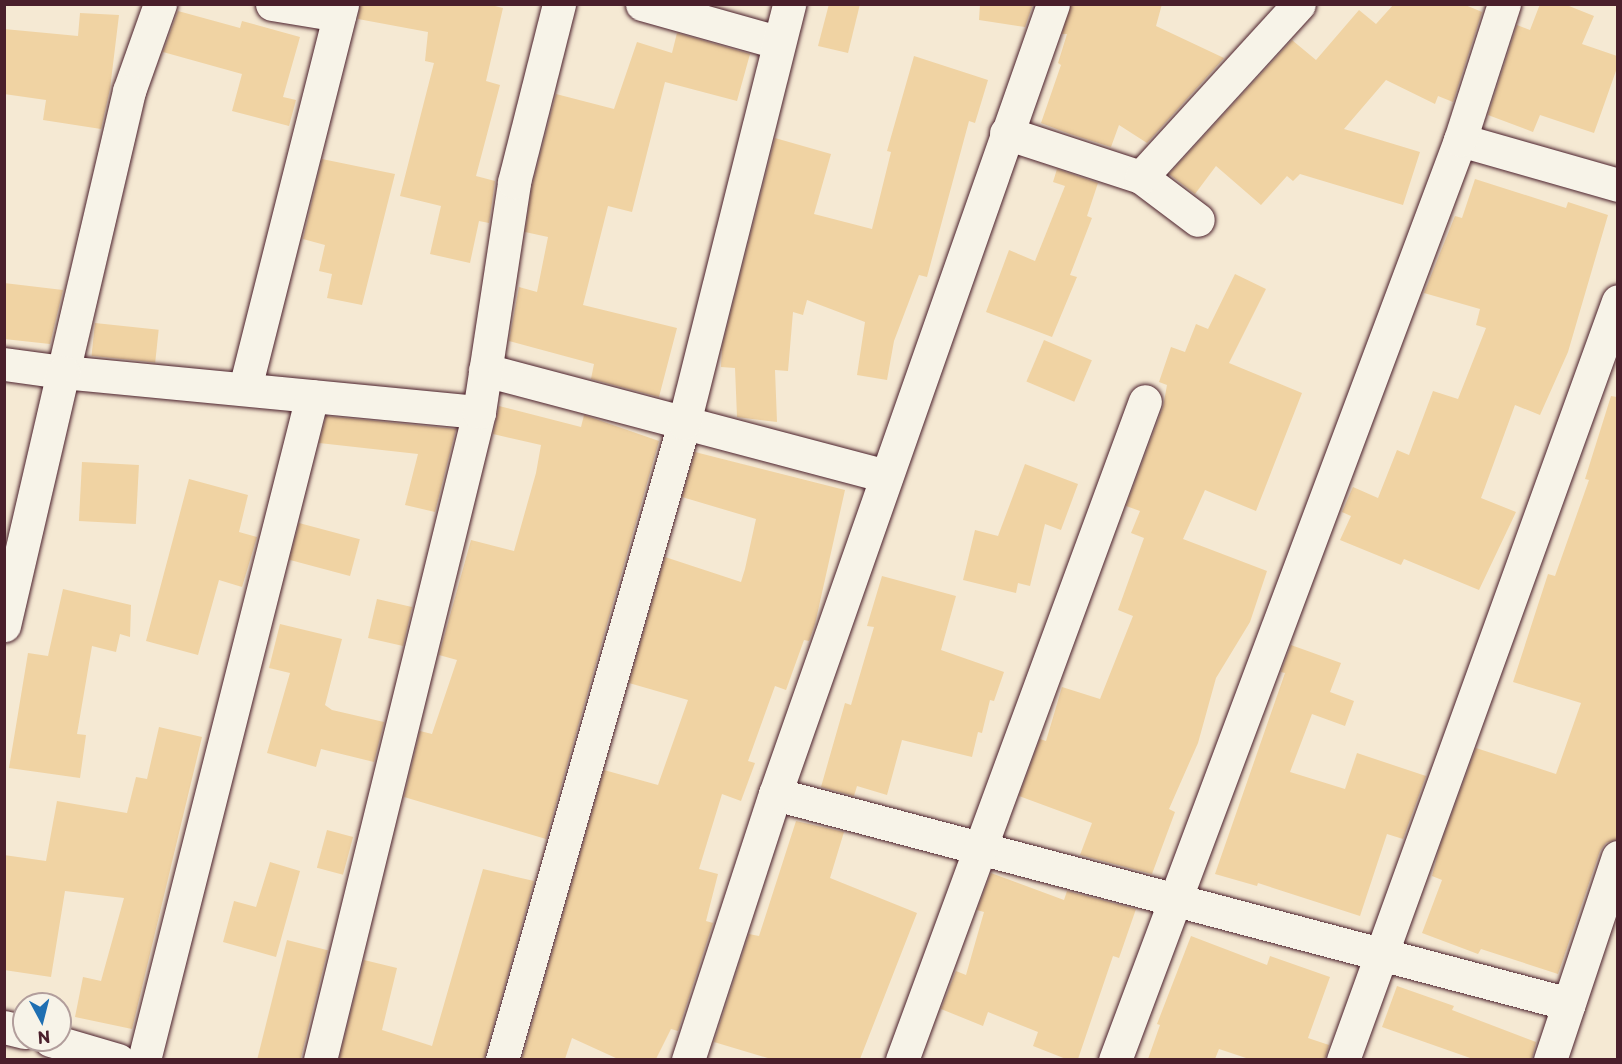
<!DOCTYPE html>
<html>
<head>
<meta charset="utf-8">
<style>
	body { margin:0 }
	#map { position:relative; width:1622px; height:1064px; overflow:hidden; background:#f5e9d3; font-family:"Playpen Sans",sans-serif }
	div>[style] { position:absolute }
	.building>* { inset:0; background:#f0d3a3; transform-origin:0 0 }
	.roads { filter:drop-shadow(0 0 2px #4a1f2b) drop-shadow(0 0 2px #4a1f2b) }
	.street>* { height:33px; margin:-16.5px; padding:0 16.5px; transform-origin:16.5px; border-radius:16.5px; background:#f7f3e8 }
	span { translate:-50% -50%; white-space:nowrap; text-align:center; line-height:1.15; -webkit-text-stroke:4.5px #f7f3e8; paint-order:stroke }
	.frame { position:absolute; inset:0; border:6px solid #4a1f2b; pointer-events:none }
	.north { position:absolute; left:12px; top:992px; width:60px; height:60px; box-sizing:border-box; background:#f7f3e8; border:2px solid #b29e9c; border-radius:50%; rotate:173deg; font-size:16px; font-weight:700; line-height:24px; text-align:center; color:#4a1f2b }
	.north::after { content:''; display:block; margin:auto; width:21px; height:27px; background:#1f6fb2; clip-path:polygon(50% 0,100% 100%,50% 72%,0 100%) }
</style>
</head>
<body>
<div id="map">
	<div class="building">
		<div style="clip-path:polygon(360px 4px,487px 4px,503px 8px,486px 81px,500px 85px,476px 176px,495px 181px,489px 223px,479px 221px,470px 263px,430px 254px,441px 206px,400px 196px,434px 63px,425px 61px,428px 32px,358px 19px)"></div>
		<div style="clip-path:polygon(829px 4px,860px 4px,848px 53px,818px 46px)"></div>
		<div style="clip-path:polygon(980px 4px,1033px 4px,1025px 27px,979px 20px)"></div>
		<div style="clip-path:polygon(1071px 4px,1162px 4px,1156px 26px,1224px 58px,1147px 143px,1119px 125px,1111px 147px,1070px 134px,1041px 123px,1061px 65px,1058px 63px,1067px 34px,1062px 34px)"></div>
		<div style="clip-path:polygon(1394px 4px,1463px 4px,1482px 12px,1453px 102px,1438px 96px,1435px 104px,1386px 80px,1344px 129px,1420px 152px,1403px 205px,1300px 174px,1293px 181px,1287px 176px,1261px 205px,1216px 166px,1195px 194px,1169px 174px,1292px 40px,1316px 60px,1359px 10px,1376px 24px)"></div>
		<div style="clip-path:polygon(1540px 4px,1564px 4px,1594px 16px,1582px 44px,1617px 56px,1617px 68px,1594px 133px,1540px 115px,1533px 132px,1488px 115px,1517px 25px,1530px 30px)"></div>
		<div style="clip-path:polygon(178px 11px,240px 28px,242px 21px,300px 37px,283px 97px,296px 100px,289px 126px,232px 111px,242px 74px,163px 52px)"></div>
		<div style="clip-path:polygon(80px 13px,119px 15px,110px 89px,101px 129px,43px 120px,46px 100px,4px 94px,4px 29px,78px 36px)"></div>
		<div style="clip-path:polygon(677px 33px,750px 54px,737px 101px,665px 82px,632px 212px,608px 206px,583px 305px,677px 328px,659px 397px,591px 379px,594px 364px,509px 341px,519px 287px,537px 292px,548px 237px,525px 232px,532px 186px,556px 94px,614px 109px,637px 42px,672px 53px)"></div>
		<div style="clip-path:polygon(914px 56px,988px 80px,975px 123px,969px 121px,927px 277px,919px 275px,894px 341px,887px 380px,857px 375px,865px 322px,807px 300px,803px 315px,793px 312px,788px 371px,775px 370px,777px 422px,737px 417px,735px 368px,721px 367px,722px 347px,775px 138px,831px 154px,814px 214px,872px 229px,891px 152px,887px 151px)"></div>
		<div style="clip-path:polygon(322px 159px,395px 174px,362px 305px,327px 298px,332px 274px,319px 271px,325px 245px,303px 239px)"></div>
		<div style="clip-path:polygon(1057px 169px,1098px 183px,1087px 216px,1092px 218px,1070px 275px,1077px 277px,1052px 337px,986px 312px,1009px 250px,1035px 261px,1065px 186px,1053px 182px)"></div>
		<div style="clip-path:polygon(1475px 179px,1566px 208px,1568px 202px,1608px 215px,1568px 352px,1540px 415px,1515px 405px,1481px 498px,1516px 512px,1479px 590px,1404px 559px,1401px 565px,1340px 540px,1351px 516px,1342px 512px,1353px 487px,1378px 498px,1397px 450px,1409px 455px,1433px 391px,1458px 399px,1486px 328px,1476px 325px,1480px 309px,1424px 293px,1455px 216px,1462px 218px)"></div>
		<div style="clip-path:polygon(1235px 274px,1266px 289px,1229px 363px,1302px 393px,1256px 511px,1205px 490px,1183px 539px,1267px 571px,1250px 622px,1216px 678px,1198px 743px,1169px 809px,1175px 812px,1152px 874px,1080px 855px,1092px 823px,1019px 796px,1040px 739px,1046px 741px,1062px 687px,1100px 699px,1133px 616px,1118px 610px,1144px 538px,1131px 533px,1140px 511px,1126px 506px,1163px 407px,1167px 385px,1159px 382px,1171px 347px,1185px 352px,1196px 324px,1208px 329px)"></div>
		<div style="clip-path:polygon(4px 283px,63px 290px,50px 344px,4px 339px)"></div>
		<div style="left:95px;top:323px;width:64px;height:33px;rotate:6deg"></div>
		<div style="left:1044px;top:340px;width:52px;height:45px;rotate:23deg"></div>
		<div style="clip-path:polygon(1611px 396px,1617px 397px,1617px 839px,1606px 843px,1600px 851px,1558px 974px,1481px 949px,1478px 954px,1422px 933px,1442px 880px,1432px 876px,1439px 849px,1476px 748px,1556px 774px,1581px 703px,1513px 682px,1548px 574px,1555px 576px,1589px 480px,1585px 479px)"></div>
		<div style="clip-path:polygon(499px 406px,581px 427px,584px 415px,659px 441px,546px 839px,404px 797px,420px 731px,432px 734px,457px 660px,439px 655px,471px 540px,514px 551px,536px 473px,541px 445px,493px 434px)"></div>
		<div style="clip-path:polygon(326px 416px,456px 429px,435px 512px,405px 505px,418px 454px,319px 443px)"></div>
		<div style="clip-path:polygon(695px 452px,845px 490px,815px 624px,809px 641px,804px 640px,786px 690px,775px 686px,748px 761px,755px 763px,741px 801px,722px 794px,699px 869px,718px 874px,706px 921px,713px 923px,678px 1031px,671px 1029px,656px 1059px,618px 1059px,572px 1038px,565px 1059px,522px 1059px,604px 770px,658px 785px,688px 700px,629px 683px,665px 557px,741px 582px,745px 569px,756px 519px,682px 497px)"></div>
		<div style="left:82px;top:462px;width:57px;height:59px;rotate:3deg"></div>
		<div style="clip-path:polygon(1025px 464px,1078px 484px,1061px 530px,1045px 524px,1030px 586px,1018px 583px,1016px 593px,963px 580px,975px 530px,998px 536px)"></div>
		<div style="clip-path:polygon(189px 479px,248px 495px,239px 532px,257px 537px,242px 587px,219px 580px,198px 655px,146px 641px)"></div>
		<div style="left:299px;top:523px;width:63px;height:38px;rotate:15deg"></div>
		<div style="clip-path:polygon(882px 576px,956px 596px,941px 650px,1004px 672px,994px 701px,990px 700px,982px 733px,978px 732px,972px 757px,902px 740px,887px 795px,857px 786px,854px 796px,821px 787px,845px 703px,851px 705px,874px 627px,867px 626px)"></div>
		<div style="clip-path:polygon(63px 589px,131px 605px,130px 637px,120px 634px,116px 652px,92px 646px,77px 734px,86px 735px,80px 778px,9px 768px,28px 653px,48px 656px)"></div>
		<div style="left:377px;top:599px;width:36px;height:40px;rotate:13deg"></div>
		<div style="clip-path:polygon(280px 624px,342px 639px,325px 705px,332px 710px,384px 722px,374px 762px,321px 749px,316px 767px,267px 753px,290px 673px,269px 668px)"></div>
		<div style="clip-path:polygon(1291px 645px,1341px 663px,1330px 692px,1354px 701px,1345px 726px,1312px 714px,1290px 772px,1345px 789px,1357px 753px,1426px 776px,1403px 839px,1387px 834px,1360px 916px,1258px 883px,1257px 886px,1215px 874px,1285px 673px,1281px 672px)"></div>
		<div style="clip-path:polygon(159px 727px,202px 737px,132px 1029px,75px 1017px,83px 977px,101px 981px,124px 898px,65px 891px,51px 977px,4px 970px,4px 855px,46px 861px,57px 801px,127px 813px,136px 777px,147px 779px)"></div>
		<div style="clip-path:polygon(796px 821px,844px 832px,830px 878px,917px 913px,860px 1059px,771px 1059px,714px 1042px,749px 934px,759px 936px)"></div>
		<div style="left:327px;top:830px;width:27px;height:39px;rotate:15deg"></div>
		<div style="clip-path:polygon(270px 862px,300px 871px,276px 957px,223px 942px,234px 901px,256px 907px)"></div>
		<div style="clip-path:polygon(483px 869px,534px 881px,484px 1059px,339px 1059px,364px 960px,397px 968px,382px 1030px,432px 1046px)"></div>
		<div style="clip-path:polygon(991px 873px,1064px 900px,1067px 891px,1136px 909px,1119px 958px,1113px 956px,1078px 1059px,1066px 1059px,1033px 1046px,1038px 1032px,988px 1012px,983px 1026px,941px 1009px,956px 971px,966px 975px,984px 912px,977px 910px)"></div>
		<div style="clip-path:polygon(1191px 936px,1267px 965px,1270px 956px,1330px 977px,1308px 1038px,1329px 1045px,1325px 1059px,1249px 1059px,1219px 1049px,1215px 1059px,1148px 1059px,1160px 1025px,1157px 1024px)"></div>
		<div style="left:287px;top:940px;width:42px;height:123px;rotate:14deg"></div>
		<div style="clip-path:polygon(1397px 986px,1454px 1006px,1452px 1010px,1536px 1042px,1532px 1059px,1473px 1059px,1382px 1027px)"></div>
	</div>
	<div class="roads">
		<div class="street">
			<div style="left:160px;top:4px;width:92px;rotate:109.6deg"></div>
			<div style="left:129px;top:91px;width:289px;rotate:103.2deg"></div>
			<div style="left:63px;top:372px;width:418px;rotate:5.5deg"></div>
			<div style="left:272px;top:4px;width:68px;rotate:9.3deg"></div>
			<div style="left:642px;top:4px;width:140px;rotate:15.7deg"></div>
			<div style="left:1006px;top:133px;width:142px;rotate:18.1deg"></div>
			<div style="left:1141px;top:177px;width:71px;rotate:37deg"></div>
			<div style="left:1460px;top:140px;width:164px;rotate:15.9deg"></div>
			<div style="left:1141px;top:177px;width:234px;rotate:-47.6deg"></div>
			<div style="left:4px;top:364px;width:60px;rotate:7.7deg"></div>
			<div style="left:63px;top:372px;width:260px;rotate:103.1deg"></div>
			<div style="left:485px;top:370px;width:415px;rotate:14.8deg"></div>
			<div style="left:245px;top:388px;width:396px;rotate:-75.8deg"></div>
			<div style="left:775px;top:794px;width:821px;rotate:14.81deg"></div>
			<div style="left:4px;top:1027px;width:21px;rotate:14deg"></div>
			<div style="left:50px;top:1040px;width:71px;rotate:16.4deg"></div>
			<div style="left:144px;top:1060px;width:685px;rotate:-75.8deg"></div>
			<div style="left:320px;top:1060px;width:667px;rotate:-76.21deg"></div>
			<div style="left:479px;top:412px;width:233px;rotate:-81.3deg"></div>
			<div style="left:514px;top:182px;width:184px;rotate:-75.8deg"></div>
			<div style="left:502px;top:1060px;width:662px;rotate:-74.05deg"></div>
			<div style="left:684px;top:423px;width:432px;rotate:-75.9deg"></div>
			<div style="left:688px;top:1060px;width:280px;rotate:-71.9deg"></div>
			<div style="left:775px;top:794px;width:837px;rotate:-70.61deg"></div>
			<div style="left:902px;top:1060px;width:702px;rotate:-69.76deg"></div>
			<div style="left:1115px;top:1060px;width:983px;rotate:-69.44deg"></div>
			<div style="left:1460px;top:140px;width:143px;rotate:-72.1deg"></div>
			<div style="left:1343px;top:1060px;width:807px;rotate:-70.08deg"></div>
			<div style="left:1550px;top:1060px;width:214px;rotate:-71.5deg"></div>
		</div>
	</div>
	<div class="frame"></div>
	<div class="north">N</div>
</div>
</body>
</html>
